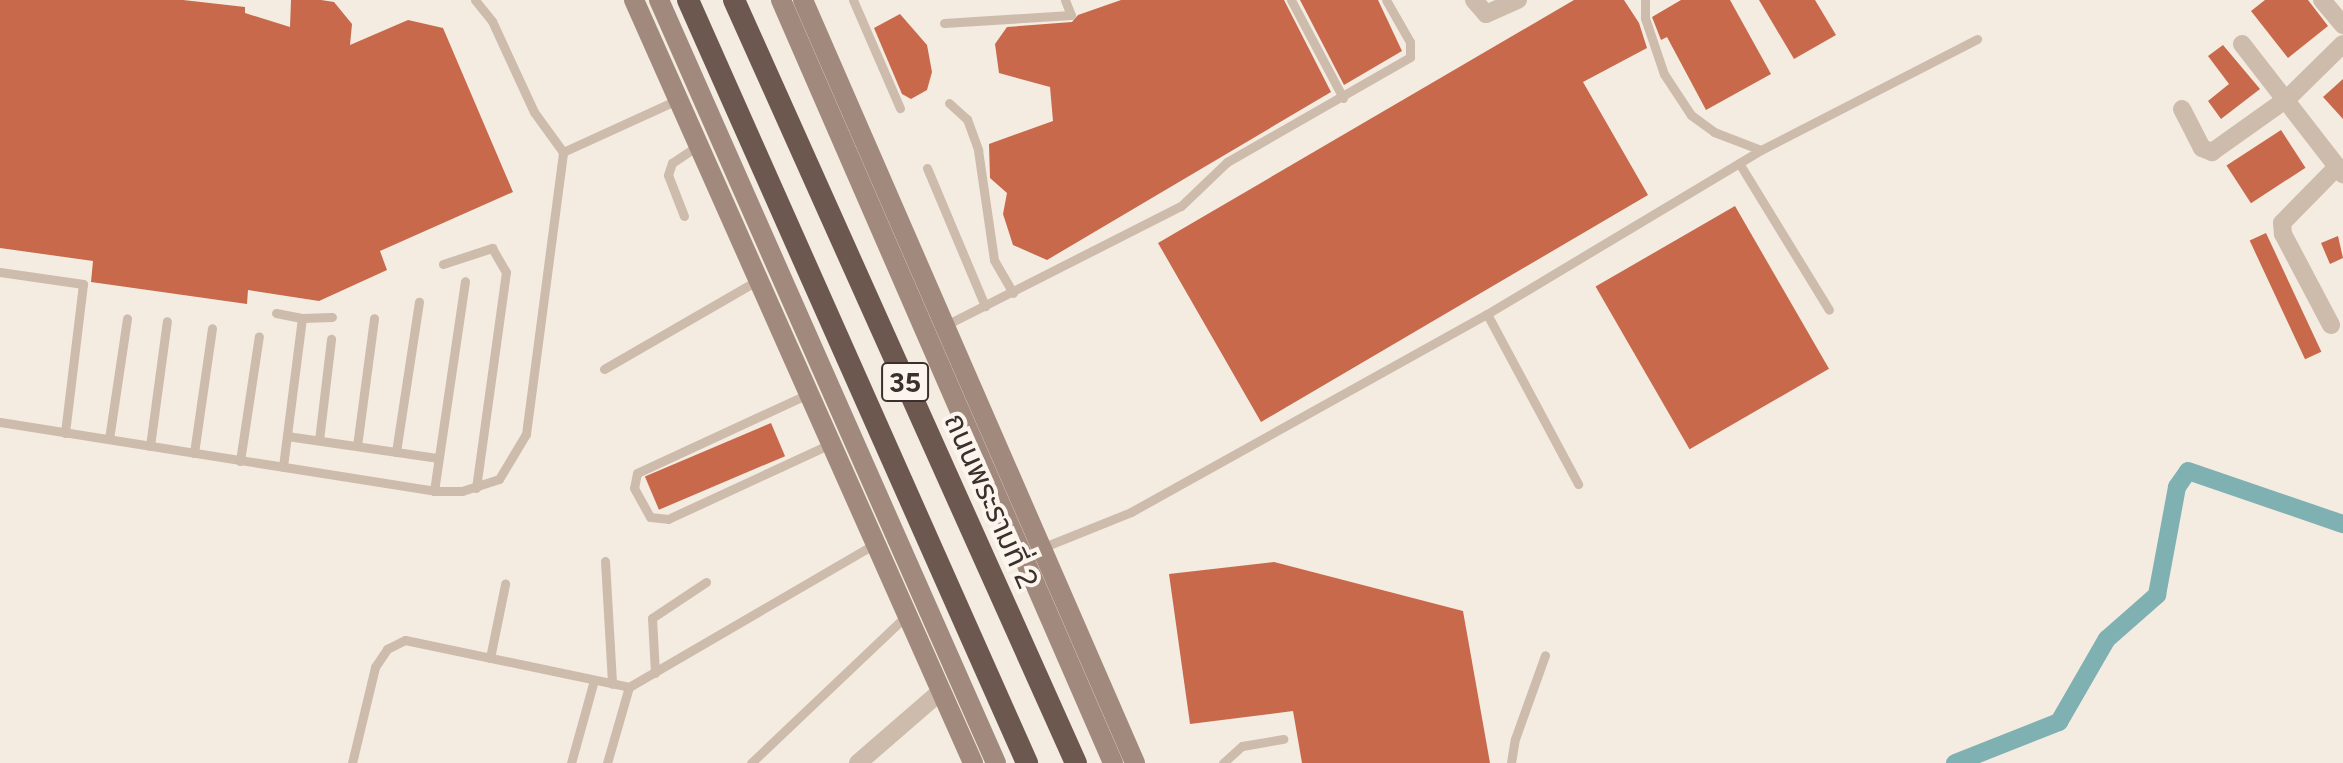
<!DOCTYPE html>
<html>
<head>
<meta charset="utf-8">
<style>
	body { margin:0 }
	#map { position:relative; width:2343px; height:763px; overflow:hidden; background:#f4ebe1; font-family:Figtree,"Noto Sans Thai",sans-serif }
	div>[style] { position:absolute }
	.canal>* { height:18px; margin:-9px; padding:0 9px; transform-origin:9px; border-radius:9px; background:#7fb0b2 }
	.building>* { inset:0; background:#c8694b; transform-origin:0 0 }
	.service>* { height:9px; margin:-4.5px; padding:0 4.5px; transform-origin:4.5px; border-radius:4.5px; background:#cdbbac }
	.minor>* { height:18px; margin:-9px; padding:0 9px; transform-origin:9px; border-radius:9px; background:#cdbbac }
	.secondary>* { height:20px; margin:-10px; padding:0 10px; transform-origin:10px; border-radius:10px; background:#a18a7d }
	.trunk>* { height:22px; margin:-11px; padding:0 11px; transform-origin:11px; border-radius:11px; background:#6c584f }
	span { translate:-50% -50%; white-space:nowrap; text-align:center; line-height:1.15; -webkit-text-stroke:8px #fbf5ee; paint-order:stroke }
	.shield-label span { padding:2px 6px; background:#fbf5ee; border:2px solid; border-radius:6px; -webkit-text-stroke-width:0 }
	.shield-label { font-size:28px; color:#3b302b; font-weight:700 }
	.street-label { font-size:30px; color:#3b302b }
</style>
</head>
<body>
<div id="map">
	<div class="canal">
		<div style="left:1955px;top:763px;width:112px;rotate:-21.5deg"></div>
		<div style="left:2059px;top:722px;width:96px;rotate:-60deg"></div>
		<div style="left:2107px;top:639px;width:67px;rotate:-41.3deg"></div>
		<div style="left:2157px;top:595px;width:110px;rotate:-79.5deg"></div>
		<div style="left:2177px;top:487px;width:19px;rotate:-55deg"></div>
		<div style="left:2188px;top:471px;width:164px;rotate:18.9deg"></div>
	</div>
	<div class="building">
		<div style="clip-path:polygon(0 0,183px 0,245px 7px,245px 13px,290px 27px,291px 0,321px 0,334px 2px,352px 24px,350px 45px,408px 20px,443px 28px,513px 192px,380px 251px,387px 270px,319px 301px,248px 290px,247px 304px,91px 282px,93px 261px,0 248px)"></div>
		<div style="clip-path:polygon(1121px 0,1284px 0,1331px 92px,1047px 260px,1013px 245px,1003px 214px,1007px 193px,990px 178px,989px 144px,1053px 121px,1050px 87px,999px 73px,995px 44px,1007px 27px,1072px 22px,1078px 15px)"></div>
		<div style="clip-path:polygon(1300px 0,1378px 0,1402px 51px,1344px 85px)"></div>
		<div style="clip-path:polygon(1574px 0,1624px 0,1639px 23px,1647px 48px,1583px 82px,1648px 195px,1261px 422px,1158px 243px)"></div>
		<div style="clip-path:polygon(1681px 0,1730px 0,1771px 74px,1706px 110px,1667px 37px,1661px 40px,1652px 17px)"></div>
		<div style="clip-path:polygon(1759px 0,1815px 0,1836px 35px,1794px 59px)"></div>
		<div style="clip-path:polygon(2265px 0,2308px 0,2328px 26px,2288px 58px,2251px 11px)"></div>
		<div style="clip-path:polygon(900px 14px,927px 45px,932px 72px,927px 90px,911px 99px,902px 94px,874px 28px)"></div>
		<div style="clip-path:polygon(2223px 45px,2260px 89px,2221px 119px,2208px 101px,2229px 84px,2208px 56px)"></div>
		<div style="clip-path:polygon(2343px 79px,2343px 119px,2323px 97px)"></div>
		<div style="left:2281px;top:130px;width:45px;height:65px;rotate:57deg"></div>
		<div style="left:1735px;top:206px;width:188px;height:161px;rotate:60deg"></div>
		<div style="left:2266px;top:233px;width:131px;height:18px;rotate:65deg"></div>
		<div style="clip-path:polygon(2338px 236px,2343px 258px,2330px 264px,2321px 243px)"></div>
		<div style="left:771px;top:423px;width:36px;height:137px;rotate:67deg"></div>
		<div style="clip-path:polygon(1274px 562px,1463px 611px,1490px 763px,1302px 763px,1293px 711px,1190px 724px,1169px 574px)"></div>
	</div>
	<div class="service">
		<div style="left:853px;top:0;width:118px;rotate:66.5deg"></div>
		<div style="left:1291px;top:0;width:111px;rotate:62deg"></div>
		<div style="left:1645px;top:0;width:18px;rotate:90deg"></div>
		<div style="left:1645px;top:18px;width:59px;rotate:71.3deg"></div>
		<div style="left:1664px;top:74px;width:49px;rotate:56.6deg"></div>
		<div style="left:1691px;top:115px;width:29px;rotate:36deg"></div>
		<div style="left:1714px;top:132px;width:50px;rotate:21deg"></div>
		<div style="left:944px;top:23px;width:127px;rotate:-3.6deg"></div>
		<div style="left:1071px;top:15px;width:16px;rotate:-112deg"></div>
		<div style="left:949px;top:103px;width:24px;rotate:42deg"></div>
		<div style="left:967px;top:119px;width:33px;rotate:70deg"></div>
		<div style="left:978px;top:150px;width:111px;rotate:81.7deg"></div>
		<div style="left:994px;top:260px;width:38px;rotate:60deg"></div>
		<div style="left:563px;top:152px;width:125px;rotate:-24.5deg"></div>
		<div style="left:1739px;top:163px;width:172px;rotate:58.5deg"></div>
		<div style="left:927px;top:168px;width:150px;rotate:67.2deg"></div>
		<div style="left:684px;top:216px;width:44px;rotate:-111.3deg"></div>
		<div style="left:668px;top:175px;width:13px;rotate:-72deg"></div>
		<div style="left:672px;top:163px;width:30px;rotate:-34deg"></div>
		<div style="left:443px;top:264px;width:52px;rotate:-18.1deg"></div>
		<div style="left:492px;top:248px;width:28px;rotate:60deg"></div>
		<div style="left:506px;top:272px;width:218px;rotate:97.9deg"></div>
		<div style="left:0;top:272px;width:84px;rotate:8.2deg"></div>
		<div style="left:83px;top:284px;width:150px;rotate:96.9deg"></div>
		<div style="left:276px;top:313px;width:26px;rotate:11deg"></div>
		<div style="left:302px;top:318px;width:150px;rotate:97.3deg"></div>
		<div style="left:1487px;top:314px;width:193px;rotate:61.8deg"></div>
		<div style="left:302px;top:318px;width:30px;rotate:-2deg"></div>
		<div style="left:946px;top:325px;width:263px;rotate:-26.9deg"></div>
		<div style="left:1181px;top:206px;width:64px;rotate:-43.7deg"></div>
		<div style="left:1227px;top:162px;width:211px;rotate:-29.8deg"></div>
		<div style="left:1410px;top:57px;width:15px;rotate:-90deg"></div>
		<div style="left:1410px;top:42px;width:48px;rotate:-119.7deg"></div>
		<div style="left:604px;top:369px;width:178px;rotate:-30deg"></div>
		<div style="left:808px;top:394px;width:188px;rotate:155.2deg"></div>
		<div style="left:637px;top:473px;width:15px;rotate:101deg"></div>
		<div style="left:634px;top:488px;width:33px;rotate:61deg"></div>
		<div style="left:650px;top:517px;width:18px;rotate:6deg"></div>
		<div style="left:668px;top:519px;width:179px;rotate:-24.8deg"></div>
		<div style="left:0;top:422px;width:439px;rotate:9deg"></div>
		<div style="left:434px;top:491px;width:28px"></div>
		<div style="left:462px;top:491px;width:39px;rotate:-18deg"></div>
		<div style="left:499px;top:479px;width:52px;rotate:-59deg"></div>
		<div style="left:526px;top:434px;width:284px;rotate:-82.5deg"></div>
		<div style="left:563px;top:152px;width:49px;rotate:-125.9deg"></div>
		<div style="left:534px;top:112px;width:100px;rotate:-114.8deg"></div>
		<div style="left:492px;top:21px;width:27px;rotate:-129deg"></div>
		<div style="left:287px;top:436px;width:153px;rotate:8.3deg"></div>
		<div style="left:109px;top:439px;width:122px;rotate:-81.5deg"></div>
		<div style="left:319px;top:440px;width:102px;rotate:-83.2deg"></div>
		<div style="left:150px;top:446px;width:126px;rotate:-82.3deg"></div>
		<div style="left:357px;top:446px;width:129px;rotate:-82.4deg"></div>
		<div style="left:396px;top:452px;width:152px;rotate:-81.3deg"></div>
		<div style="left:194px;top:453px;width:126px;rotate:-81.8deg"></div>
		<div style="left:240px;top:461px;width:126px;rotate:-81.4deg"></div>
		<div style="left:434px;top:491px;width:212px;rotate:-81.6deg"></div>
		<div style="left:1039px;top:549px;width:99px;rotate:-21.9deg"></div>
		<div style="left:1131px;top:512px;width:407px;rotate:-29.1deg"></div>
		<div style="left:1487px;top:314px;width:319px;rotate:-30.9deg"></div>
		<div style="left:1761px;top:150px;width:243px;rotate:-27.2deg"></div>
		<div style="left:605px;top:561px;width:123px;rotate:86.7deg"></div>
		<div style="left:490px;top:658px;width:76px;rotate:-78.5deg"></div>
		<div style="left:655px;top:673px;width:55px;rotate:-93.1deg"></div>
		<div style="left:652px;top:618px;width:65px;rotate:-33.7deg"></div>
		<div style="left:352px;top:763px;width:99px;rotate:-76.5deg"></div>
		<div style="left:375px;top:667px;width:22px;rotate:-56deg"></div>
		<div style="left:387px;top:649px;width:20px;rotate:-27deg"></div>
		<div style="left:405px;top:640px;width:229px;rotate:11.8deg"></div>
		<div style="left:571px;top:763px;width:86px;rotate:-74.5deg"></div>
		<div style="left:607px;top:763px;width:79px;rotate:-73.9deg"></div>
		<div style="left:629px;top:687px;width:285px;rotate:-30.2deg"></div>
		<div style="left:751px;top:763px;width:215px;rotate:-43.5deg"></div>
		<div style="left:1223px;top:763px;width:25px;rotate:-42deg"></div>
		<div style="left:1242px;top:746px;width:42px;rotate:-9.7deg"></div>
		<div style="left:1511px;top:763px;width:24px;rotate:-81deg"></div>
		<div style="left:1515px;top:739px;width:89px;rotate:-70.3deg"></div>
	</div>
	<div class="minor">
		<div style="left:1474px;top:0;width:18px;rotate:49deg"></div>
		<div style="left:1486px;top:14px;width:35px;rotate:-24deg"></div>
		<div style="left:2322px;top:0;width:33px;rotate:50deg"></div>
		<div style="left:2242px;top:44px;width:165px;rotate:52.2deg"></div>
		<div style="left:2182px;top:109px;width:44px;rotate:62.9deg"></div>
		<div style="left:2202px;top:148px;width:11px;rotate:22deg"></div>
		<div style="left:2212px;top:152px;width:93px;rotate:-35.4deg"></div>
		<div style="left:2288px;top:98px;width:77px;rotate:-44.5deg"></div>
		<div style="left:2331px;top:325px;width:103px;rotate:-117.8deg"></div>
		<div style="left:2283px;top:234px;width:11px;rotate:-95deg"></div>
		<div style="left:2282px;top:223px;width:78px;rotate:-45.5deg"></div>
		<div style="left:858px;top:763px;width:110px;rotate:-40.9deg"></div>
	</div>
	<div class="secondary">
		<div style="left:634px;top:0;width:835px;rotate:66.04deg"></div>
		<div style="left:659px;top:0;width:834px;rotate:66.17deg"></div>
		<div style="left:781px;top:0;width:832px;rotate:66.48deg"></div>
		<div style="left:803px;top:0;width:832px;rotate:66.48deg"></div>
	</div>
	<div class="trunk">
		<div style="left:688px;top:0;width:835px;rotate:66.04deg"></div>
		<div style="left:734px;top:0;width:836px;rotate:65.86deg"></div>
	</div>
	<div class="shield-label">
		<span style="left:905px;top:382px">35</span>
	</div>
	<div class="street-label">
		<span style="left:991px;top:501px;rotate:66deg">ถนนพระรามที่ 2</span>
	</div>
</div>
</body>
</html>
